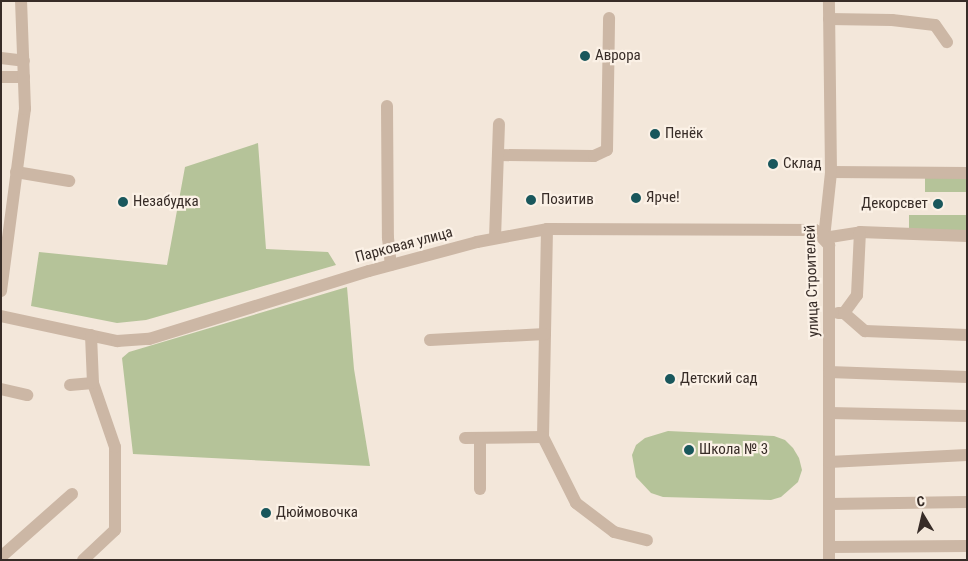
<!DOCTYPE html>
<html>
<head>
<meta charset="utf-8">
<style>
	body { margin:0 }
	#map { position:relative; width:968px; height:561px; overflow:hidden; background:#f3e7da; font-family:"Roboto Condensed",sans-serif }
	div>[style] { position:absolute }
	.green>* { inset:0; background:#b5c399; transform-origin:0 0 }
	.minor>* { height:12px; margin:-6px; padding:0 6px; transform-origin:6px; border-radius:6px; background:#ccb7a5 }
	.dots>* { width:14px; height:14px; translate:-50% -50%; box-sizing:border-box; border:2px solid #fbf1e6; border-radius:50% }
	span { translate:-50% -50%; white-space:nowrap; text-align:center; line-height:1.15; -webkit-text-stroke:4.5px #fbf1e6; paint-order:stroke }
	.poi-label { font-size:15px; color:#372c27 }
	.left { translate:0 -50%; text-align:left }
	.right { translate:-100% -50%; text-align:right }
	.street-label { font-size:15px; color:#372c27 }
	.frame { position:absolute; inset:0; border:2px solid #372c27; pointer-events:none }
	.north { position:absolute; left:898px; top:491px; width:50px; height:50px; -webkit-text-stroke:4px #fbf1e6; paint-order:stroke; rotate:351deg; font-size:14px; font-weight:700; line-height:20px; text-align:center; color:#372c27 }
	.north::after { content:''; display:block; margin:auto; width:18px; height:22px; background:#372c27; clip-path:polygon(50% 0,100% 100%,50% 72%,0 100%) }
</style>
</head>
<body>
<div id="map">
	<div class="green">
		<div style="clip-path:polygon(258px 143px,266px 249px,328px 252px,336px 265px,146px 320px,117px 323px,31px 306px,39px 252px,167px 265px,185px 167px)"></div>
		<div style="left:967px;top:173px;width:19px;height:42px;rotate:90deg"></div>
		<div style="left:967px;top:215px;width:19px;height:58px;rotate:90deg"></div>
		<div style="clip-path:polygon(347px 287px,354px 369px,370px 466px,133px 454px,122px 358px,129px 352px)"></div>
		<div style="clip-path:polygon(668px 431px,774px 436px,785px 440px,793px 448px,799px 458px,802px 470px,798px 482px,781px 497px,771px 500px,663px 497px,651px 493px,636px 477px,632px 455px,636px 445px,645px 438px)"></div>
	</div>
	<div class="minor">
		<div style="left:829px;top:19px;width:63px;rotate:0.9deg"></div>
		<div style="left:892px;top:20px;width:43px;rotate:6.6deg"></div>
		<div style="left:935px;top:25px;width:21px;rotate:55deg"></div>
		<div style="left:1px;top:58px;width:23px;rotate:7deg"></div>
		<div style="left:1px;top:77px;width:23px"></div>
		<div style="left:387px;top:106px;width:132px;rotate:89.6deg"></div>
		<div style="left:388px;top:238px;width:27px;rotate:84deg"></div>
		<div style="left:498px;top:155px;width:96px;rotate:0.6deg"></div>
		<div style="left:594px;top:156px;width:14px;rotate:-25deg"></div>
		<div style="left:607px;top:150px;width:132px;rotate:-89.1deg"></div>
		<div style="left:16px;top:172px;width:54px;rotate:9.6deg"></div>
		<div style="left:831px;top:172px;width:136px;rotate:0.4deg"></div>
		<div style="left:547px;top:229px;width:208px;rotate:91.1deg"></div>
		<div style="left:543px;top:437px;width:74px;rotate:63.4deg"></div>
		<div style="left:576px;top:503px;width:48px;rotate:37.3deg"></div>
		<div style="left:614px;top:532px;width:34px;rotate:14deg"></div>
		<div style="left:495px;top:238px;width:114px;rotate:-88deg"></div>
		<div style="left:824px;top:238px;width:66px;rotate:-83.9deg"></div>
		<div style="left:831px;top:172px;width:171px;rotate:-90.7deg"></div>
		<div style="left:824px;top:238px;width:36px;rotate:-9deg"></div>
		<div style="left:860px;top:232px;width:107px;rotate:2.1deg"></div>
		<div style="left:1px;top:291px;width:184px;rotate:-82.5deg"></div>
		<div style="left:25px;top:109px;width:108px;rotate:-92.1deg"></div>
		<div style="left:838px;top:313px;width:6px"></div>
		<div style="left:844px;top:313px;width:22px;rotate:-54deg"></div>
		<div style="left:857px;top:295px;width:63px;rotate:-87.3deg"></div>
		<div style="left:844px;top:313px;width:28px;rotate:41deg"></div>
		<div style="left:865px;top:331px;width:102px;rotate:2.2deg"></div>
		<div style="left:1px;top:316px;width:119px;rotate:12.2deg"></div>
		<div style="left:117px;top:341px;width:32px;rotate:-4deg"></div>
		<div style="left:149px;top:339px;width:230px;rotate:-17.2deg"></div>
		<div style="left:369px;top:271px;width:112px;rotate:-15deg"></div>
		<div style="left:477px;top:242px;width:71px;rotate:-10.5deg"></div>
		<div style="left:547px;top:229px;width:268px;rotate:0.2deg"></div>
		<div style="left:815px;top:230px;width:21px;rotate:47deg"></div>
		<div style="left:829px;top:245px;width:315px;rotate:90deg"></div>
		<div style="left:430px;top:340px;width:115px;rotate:-3deg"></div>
		<div style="left:829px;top:372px;width:138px;rotate:2.1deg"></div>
		<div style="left:70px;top:385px;width:23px;rotate:-5deg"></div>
		<div style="left:1px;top:389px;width:27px;rotate:13deg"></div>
		<div style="left:829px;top:413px;width:138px;rotate:1.2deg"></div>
		<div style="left:465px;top:438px;width:78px;rotate:-0.7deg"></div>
		<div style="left:829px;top:462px;width:138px;rotate:-2.9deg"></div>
		<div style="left:480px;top:489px;width:51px;rotate:-90deg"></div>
		<div style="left:830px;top:504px;width:137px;rotate:-0.8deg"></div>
		<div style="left:830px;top:547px;width:137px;rotate:-0.4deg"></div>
		<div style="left:1px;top:557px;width:95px;rotate:-41.6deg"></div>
		<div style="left:83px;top:560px;width:44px;rotate:-43.2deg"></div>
		<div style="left:115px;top:530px;width:83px;rotate:-90deg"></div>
		<div style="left:115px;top:447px;width:68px;rotate:-109deg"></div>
		<div style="left:93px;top:383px;width:48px;rotate:-92.4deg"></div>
	</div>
	<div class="dots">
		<div style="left:585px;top:56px;background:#19575c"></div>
		<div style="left:655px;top:134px;background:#19575c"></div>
		<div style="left:773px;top:164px;background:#19575c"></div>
		<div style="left:636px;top:198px;background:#19575c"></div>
		<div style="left:531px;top:200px;background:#19575c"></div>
		<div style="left:123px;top:202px;background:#19575c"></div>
		<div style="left:938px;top:204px;background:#19575c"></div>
		<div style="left:670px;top:379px;background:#19575c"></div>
		<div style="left:689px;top:450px;background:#19575c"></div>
		<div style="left:266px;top:513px;background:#19575c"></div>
	</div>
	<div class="poi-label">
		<span class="left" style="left:595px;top:56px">Аврора</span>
		<span class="left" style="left:665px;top:134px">Пенёк</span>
		<span class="left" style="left:783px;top:164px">Склад</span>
		<span class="left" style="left:646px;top:198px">Ярче!</span>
		<span class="left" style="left:541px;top:200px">Позитив</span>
		<span class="left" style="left:133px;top:202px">Незабудка</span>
		<span class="right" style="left:928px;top:204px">Декорсвет</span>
		<span class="left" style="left:680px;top:379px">Детский сад</span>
		<span class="left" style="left:699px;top:450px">Школа № 3</span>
		<span class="left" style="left:276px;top:513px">Дюймовочка</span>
	</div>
	<div class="street-label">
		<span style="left:404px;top:245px;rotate:-15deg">Парковая улица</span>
		<span style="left:812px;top:281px;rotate:-92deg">улица Строителей</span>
	</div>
	<div class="frame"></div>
	<div class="north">С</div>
</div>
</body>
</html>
